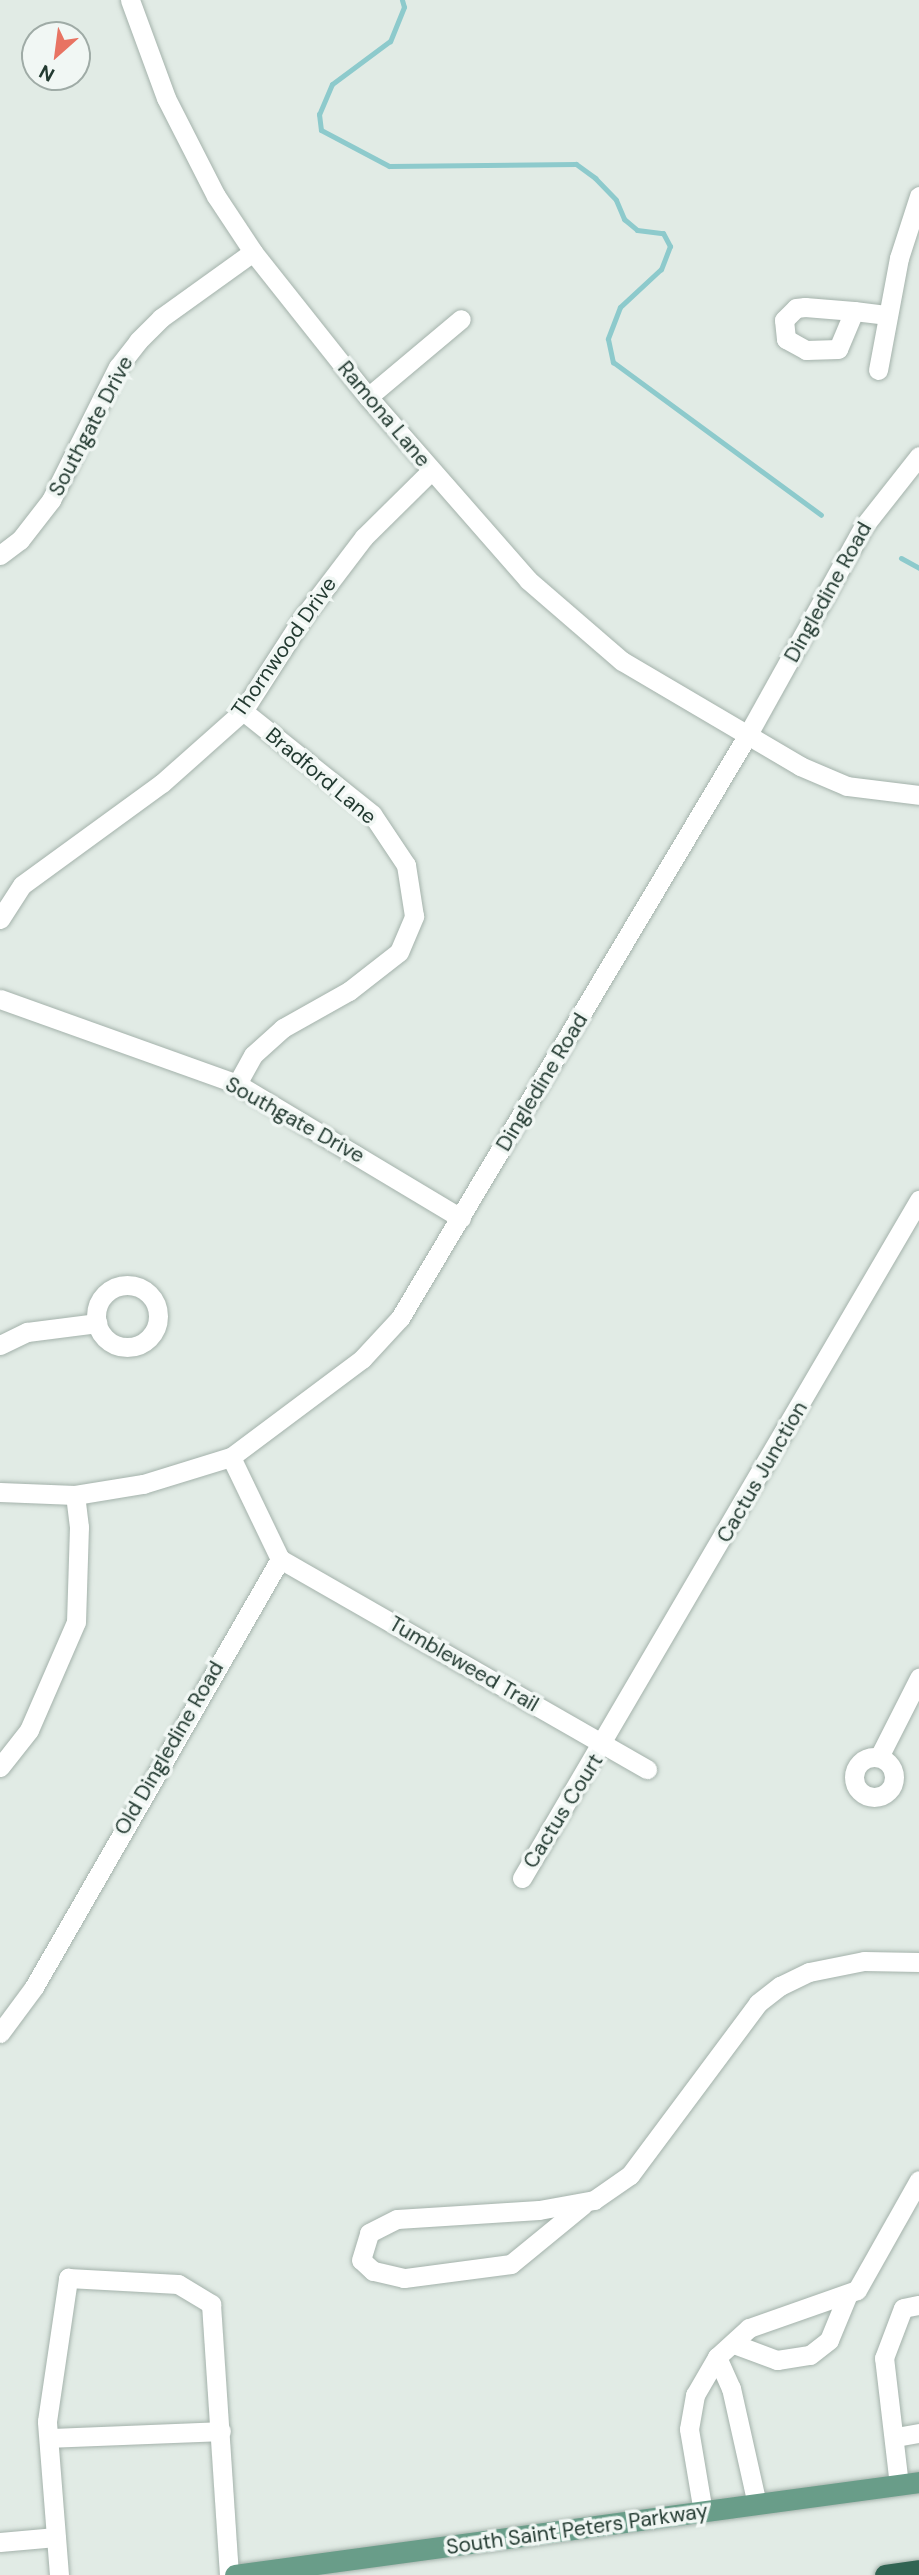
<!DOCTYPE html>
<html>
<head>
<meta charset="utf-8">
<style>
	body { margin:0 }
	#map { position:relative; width:919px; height:2575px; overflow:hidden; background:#e1ebe5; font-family:"DM Sans",sans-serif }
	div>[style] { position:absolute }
	.stream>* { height:5px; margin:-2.5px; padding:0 2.5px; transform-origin:2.5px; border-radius:2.5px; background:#8dcacc }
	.roads { filter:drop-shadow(0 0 2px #a4b2ab) drop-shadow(0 0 2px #a4b2ab) }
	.minor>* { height:19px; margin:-9.5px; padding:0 9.5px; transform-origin:9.5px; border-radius:9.5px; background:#fff }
	.minor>.ring { margin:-9.5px; padding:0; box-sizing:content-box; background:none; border:19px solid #fff; border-radius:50% }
	.major>* { height:21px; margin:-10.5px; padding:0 10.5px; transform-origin:10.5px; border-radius:10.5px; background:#699d89 }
	.highway>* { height:21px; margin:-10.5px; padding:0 10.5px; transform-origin:10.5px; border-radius:10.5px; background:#316453 }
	span { translate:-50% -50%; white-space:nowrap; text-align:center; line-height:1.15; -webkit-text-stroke:7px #f1f7f4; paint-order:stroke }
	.street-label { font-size:21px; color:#233a31 }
	.north { position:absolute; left:21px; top:21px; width:70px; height:70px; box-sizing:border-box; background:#f1f7f4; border:2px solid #9faba6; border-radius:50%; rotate:208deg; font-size:19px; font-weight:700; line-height:28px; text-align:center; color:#233a31 }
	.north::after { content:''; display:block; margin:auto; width:24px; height:32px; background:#e87362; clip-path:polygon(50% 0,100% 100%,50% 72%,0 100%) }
</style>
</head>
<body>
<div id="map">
	<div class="stream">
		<div style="left:402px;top:0;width:7px;rotate:74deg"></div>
		<div style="left:404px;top:7px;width:37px;rotate:112deg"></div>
		<div style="left:390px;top:41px;width:72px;rotate:143.4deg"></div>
		<div style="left:332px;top:84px;width:33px;rotate:113deg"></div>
		<div style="left:319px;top:114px;width:16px;rotate:83deg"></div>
		<div style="left:321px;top:130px;width:77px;rotate:27.9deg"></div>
		<div style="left:389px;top:166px;width:187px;rotate:-0.6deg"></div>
		<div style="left:576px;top:164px;width:24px;rotate:36deg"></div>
		<div style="left:595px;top:178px;width:30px;rotate:46deg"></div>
		<div style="left:616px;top:200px;width:21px;rotate:67deg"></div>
		<div style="left:624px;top:219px;width:17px;rotate:40deg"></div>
		<div style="left:637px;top:230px;width:26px;rotate:7deg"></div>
		<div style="left:663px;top:233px;width:15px;rotate:62deg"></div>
		<div style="left:670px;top:246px;width:25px;rotate:111deg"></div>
		<div style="left:661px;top:269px;width:56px;rotate:137.2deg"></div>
		<div style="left:620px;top:307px;width:34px;rotate:111deg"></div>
		<div style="left:608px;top:339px;width:24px;rotate:78deg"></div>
		<div style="left:613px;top:362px;width:258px;rotate:36.3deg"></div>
		<div style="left:901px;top:558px;width:21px;rotate:29deg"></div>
	</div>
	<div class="roads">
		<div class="minor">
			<div style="left:130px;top:0;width:104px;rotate:69.8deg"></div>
			<div style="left:166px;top:98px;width:110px;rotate:63deg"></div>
			<div style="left:216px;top:196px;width:67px;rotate:56.5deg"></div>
			<div style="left:253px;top:252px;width:185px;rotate:51.6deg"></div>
			<div style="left:368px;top:397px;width:243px;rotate:48.8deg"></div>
			<div style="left:528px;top:580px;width:124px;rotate:40.8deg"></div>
			<div style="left:622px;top:661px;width:207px;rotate:30.5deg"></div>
			<div style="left:800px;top:766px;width:51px;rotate:23.1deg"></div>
			<div style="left:847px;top:786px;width:73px;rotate:7.1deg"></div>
			<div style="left:854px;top:311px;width:41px;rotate:112.8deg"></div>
			<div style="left:838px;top:349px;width:32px;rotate:178deg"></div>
			<div style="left:806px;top:350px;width:23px;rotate:-151deg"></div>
			<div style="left:786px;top:339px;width:19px;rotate:-96deg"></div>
			<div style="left:784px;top:320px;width:17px;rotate:-45deg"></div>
			<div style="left:796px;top:308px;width:9px;rotate:-6deg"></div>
			<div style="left:805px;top:307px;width:49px;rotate:4.7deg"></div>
			<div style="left:854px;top:311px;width:34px;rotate:7deg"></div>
			<div style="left:878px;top:370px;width:114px;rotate:-79.4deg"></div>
			<div style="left:899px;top:258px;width:65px;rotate:-72.1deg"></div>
			<div style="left:368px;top:397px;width:121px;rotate:-40deg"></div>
			<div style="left:0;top:555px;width:25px;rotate:-37deg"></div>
			<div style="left:20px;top:540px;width:51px;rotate:-52.2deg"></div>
			<div style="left:51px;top:500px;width:149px;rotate:-63.3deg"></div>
			<div style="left:118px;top:367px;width:33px;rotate:-52deg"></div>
			<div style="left:138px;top:341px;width:33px;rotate:-45deg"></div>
			<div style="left:161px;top:318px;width:113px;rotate:-35.7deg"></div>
			<div style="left:0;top:919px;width:40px;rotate:-57.1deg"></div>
			<div style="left:22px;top:885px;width:173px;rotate:-36.1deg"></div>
			<div style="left:162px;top:783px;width:108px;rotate:-41.6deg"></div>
			<div style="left:243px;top:711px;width:113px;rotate:-57.3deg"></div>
			<div style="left:304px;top:616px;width:99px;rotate:-52.8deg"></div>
			<div style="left:364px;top:537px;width:94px;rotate:-44.6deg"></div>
			<div style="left:0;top:999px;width:252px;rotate:19.7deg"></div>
			<div style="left:237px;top:1084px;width:261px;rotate:30.9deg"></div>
			<div style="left:237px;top:1084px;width:33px;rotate:-61deg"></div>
			<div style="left:253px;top:1055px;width:40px;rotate:-42deg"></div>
			<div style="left:283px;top:1028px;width:76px;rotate:-29.3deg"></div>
			<div style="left:349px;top:991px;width:63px;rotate:-38deg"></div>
			<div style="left:399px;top:952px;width:39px;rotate:-67deg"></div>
			<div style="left:414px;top:916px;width:52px;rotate:-98.9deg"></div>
			<div style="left:406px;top:865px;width:61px;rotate:-123.7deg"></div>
			<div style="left:372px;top:814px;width:165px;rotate:-141.4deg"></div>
			<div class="ring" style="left:96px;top:1285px;width:43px;height:43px"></div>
			<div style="left:0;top:1345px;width:30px;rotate:-26deg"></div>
			<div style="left:27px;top:1332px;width:71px;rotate:-7.3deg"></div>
			<div style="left:0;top:1492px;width:75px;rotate:2.3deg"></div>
			<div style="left:75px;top:1495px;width:69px;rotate:-9.2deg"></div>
			<div style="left:143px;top:1484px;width:92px;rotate:-17.1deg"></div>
			<div style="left:231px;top:1457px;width:164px;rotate:-36.8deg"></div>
			<div style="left:362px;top:1359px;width:56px;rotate:-47.2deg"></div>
			<div style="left:400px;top:1318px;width:678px;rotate:-59.2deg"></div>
			<div style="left:747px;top:736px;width:240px;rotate:-60.9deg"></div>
			<div style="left:864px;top:526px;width:89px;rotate:-51.8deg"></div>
			<div style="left:280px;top:1559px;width:423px;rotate:29.8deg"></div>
			<div class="ring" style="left:854px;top:1757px;width:21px;height:21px"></div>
			<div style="left:879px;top:1757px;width:89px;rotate:-63.1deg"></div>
			<div style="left:0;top:1767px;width:47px;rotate:-51.9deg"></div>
			<div style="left:29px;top:1730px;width:118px;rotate:-66.5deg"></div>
			<div style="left:76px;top:1622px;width:95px;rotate:-88.2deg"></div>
			<div style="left:79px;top:1527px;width:32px;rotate:-97deg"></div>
			<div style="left:522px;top:1878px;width:786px;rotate:-59.65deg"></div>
			<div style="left:0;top:2033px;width:57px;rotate:-53.5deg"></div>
			<div style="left:34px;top:1987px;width:494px;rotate:-60.1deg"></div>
			<div style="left:280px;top:1559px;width:113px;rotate:-115.7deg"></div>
			<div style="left:583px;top:2205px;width:93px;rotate:140.7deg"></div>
			<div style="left:511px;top:2264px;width:108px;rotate:172.5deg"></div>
			<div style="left:404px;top:2278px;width:32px;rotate:-167deg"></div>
			<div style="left:373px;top:2271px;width:16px;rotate:-137deg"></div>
			<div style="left:361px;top:2260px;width:28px;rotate:-73deg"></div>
			<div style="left:369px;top:2233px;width:31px;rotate:-27deg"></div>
			<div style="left:397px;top:2219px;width:142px;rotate:-3.6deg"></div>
			<div style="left:539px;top:2210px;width:56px;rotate:-10.3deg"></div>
			<div style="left:594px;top:2200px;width:44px;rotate:-34.8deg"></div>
			<div style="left:630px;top:2175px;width:214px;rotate:-53.3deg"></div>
			<div style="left:758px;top:2003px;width:28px;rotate:-38deg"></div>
			<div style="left:780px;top:1986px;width:32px;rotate:-26deg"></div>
			<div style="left:809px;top:1972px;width:56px;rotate:-11.3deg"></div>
			<div style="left:864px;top:1961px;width:55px;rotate:1deg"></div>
			<div style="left:734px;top:2344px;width:46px;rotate:20.4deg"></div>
			<div style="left:777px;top:2360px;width:33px;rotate:-9deg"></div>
			<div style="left:810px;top:2355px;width:24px;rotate:-38deg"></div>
			<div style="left:829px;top:2340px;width:50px;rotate:-67.6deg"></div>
			<div style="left:717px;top:2357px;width:34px;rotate:66deg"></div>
			<div style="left:731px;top:2388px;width:119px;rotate:77.4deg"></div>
			<div style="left:896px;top:2437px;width:23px;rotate:-10deg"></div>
			<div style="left:49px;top:2438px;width:172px;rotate:-2.3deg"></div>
			<div style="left:899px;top:2485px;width:128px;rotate:-96.7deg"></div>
			<div style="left:884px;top:2358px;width:53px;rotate:-69.2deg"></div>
			<div style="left:903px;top:2308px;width:16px;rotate:-11deg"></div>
			<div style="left:703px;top:2512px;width:84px;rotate:-99.6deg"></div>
			<div style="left:689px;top:2429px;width:35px;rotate:-80deg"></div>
			<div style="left:695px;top:2395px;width:44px;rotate:-59.9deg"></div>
			<div style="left:717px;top:2357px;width:43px;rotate:-42.2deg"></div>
			<div style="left:749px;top:2328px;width:114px;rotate:-19.4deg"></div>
			<div style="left:857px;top:2290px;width:126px;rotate:-60.6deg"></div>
			<div style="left:0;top:2542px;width:56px;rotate:-5.1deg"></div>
			<div style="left:59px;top:2575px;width:154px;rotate:-94.5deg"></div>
			<div style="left:47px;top:2421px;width:145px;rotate:-81.6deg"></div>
			<div style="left:68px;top:2278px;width:110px;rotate:3.1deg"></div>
			<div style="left:178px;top:2284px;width:39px;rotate:31deg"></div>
			<div style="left:211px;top:2304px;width:272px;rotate:86.2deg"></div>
		</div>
		<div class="major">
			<div style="left:235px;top:2575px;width:690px;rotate:-7.74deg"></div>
		</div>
		<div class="highway">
			<div style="left:885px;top:2575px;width:34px;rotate:-8deg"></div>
		</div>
	</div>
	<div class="street-label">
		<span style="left:384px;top:414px;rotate:50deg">Ramona Lane</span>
		<span style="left:91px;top:426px;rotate:-62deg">Southgate Drive</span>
		<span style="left:828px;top:592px;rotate:-61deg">Dingledine Road</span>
		<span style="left:284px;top:647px;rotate:-55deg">Thornwood Drive</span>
		<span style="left:321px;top:776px;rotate:40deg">Bradford Lane</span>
		<span style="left:542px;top:1082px;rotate:-59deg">Dingledine Road</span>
		<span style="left:295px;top:1120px;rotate:29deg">Southgate Drive</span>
		<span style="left:762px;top:1472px;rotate:-60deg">Cactus Junction</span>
		<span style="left:464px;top:1664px;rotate:30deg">Tumbleweed Trail</span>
		<span style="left:169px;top:1748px;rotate:-60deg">Old Dingledine Road</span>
		<span style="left:563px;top:1811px;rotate:-58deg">Cactus Court</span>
		<span style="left:577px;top:2529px;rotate:-8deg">South Saint Peters Parkway</span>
	</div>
	<div class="north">N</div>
</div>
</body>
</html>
